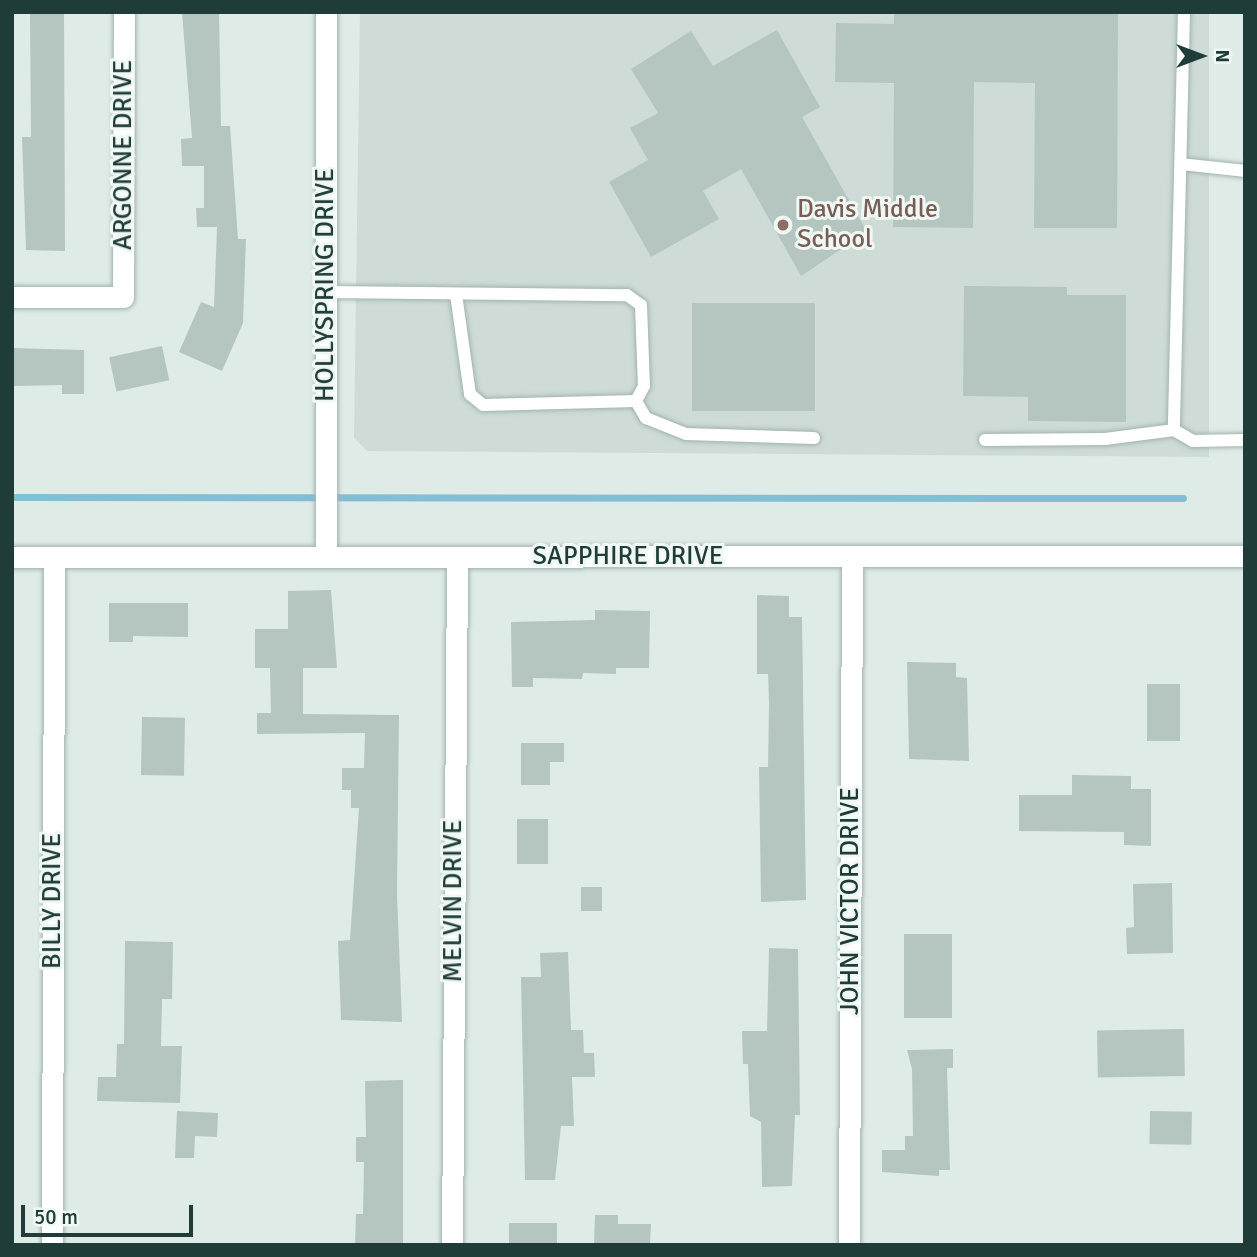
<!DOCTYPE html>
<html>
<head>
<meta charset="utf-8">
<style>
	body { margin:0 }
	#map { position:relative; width:1257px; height:1257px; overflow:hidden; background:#dfebe7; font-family:Signika,sans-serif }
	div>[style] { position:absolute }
	.built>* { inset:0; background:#cedbd7 }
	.stream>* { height:7px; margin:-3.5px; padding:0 3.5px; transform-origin:3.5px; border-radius:3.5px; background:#84bed4 }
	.building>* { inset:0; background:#b5c6c1; transform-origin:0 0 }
	.roads { filter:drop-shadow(0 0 2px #a2b3af) drop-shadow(0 0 2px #a2b3af) }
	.service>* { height:12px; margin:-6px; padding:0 6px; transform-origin:6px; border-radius:6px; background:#fff }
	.minor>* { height:21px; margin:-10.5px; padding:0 10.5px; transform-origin:10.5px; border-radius:10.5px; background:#fff }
	.dots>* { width:19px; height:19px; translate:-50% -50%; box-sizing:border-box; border:4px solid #f0f8f5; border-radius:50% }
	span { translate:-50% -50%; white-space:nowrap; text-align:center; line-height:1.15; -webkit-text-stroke:6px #f0f8f5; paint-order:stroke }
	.street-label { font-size:26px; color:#203c38 }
	.education-label { font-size:26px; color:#785e54 }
	.left { translate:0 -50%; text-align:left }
	.frame { position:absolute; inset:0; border:14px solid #203c38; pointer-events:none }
	.north { position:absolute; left:1166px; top:21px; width:70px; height:70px; -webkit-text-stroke:5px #f0f8f5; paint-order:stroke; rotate:90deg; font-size:19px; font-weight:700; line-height:28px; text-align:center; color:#203c38 }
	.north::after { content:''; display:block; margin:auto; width:24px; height:32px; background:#203c38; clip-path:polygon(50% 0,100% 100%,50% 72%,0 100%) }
	.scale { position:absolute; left:21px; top:1205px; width:172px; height:32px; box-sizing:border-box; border:4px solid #203c38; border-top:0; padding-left:9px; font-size:21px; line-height:24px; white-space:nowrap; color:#203c38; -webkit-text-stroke:5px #f0f8f5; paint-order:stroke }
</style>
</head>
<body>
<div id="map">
	<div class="built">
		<div style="clip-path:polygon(360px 12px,1209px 12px,1209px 457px,367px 451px,354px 438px)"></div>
	</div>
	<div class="stream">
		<div style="left:12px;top:497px;width:1171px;rotate:0.05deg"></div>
	</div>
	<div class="building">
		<div style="clip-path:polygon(30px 12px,64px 12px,65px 251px,26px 250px,22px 137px,31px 137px)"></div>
		<div style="clip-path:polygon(182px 12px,219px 12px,221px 126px,230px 126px,238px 239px,246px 239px,243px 323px,222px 371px,179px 352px,201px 302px,214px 307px,217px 227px,197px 227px,196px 208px,204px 208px,204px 166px,182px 166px,181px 139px,192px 138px)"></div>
		<div style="clip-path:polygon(894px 12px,1118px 12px,1117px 228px,1034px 228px,1035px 83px,974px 82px,973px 228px,893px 227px,894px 83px,835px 82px,836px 23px,894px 24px)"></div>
		<div style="clip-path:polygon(777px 30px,820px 107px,802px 117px,867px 232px,801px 276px,741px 169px,703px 191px,719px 219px,651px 257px,609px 182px,648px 160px,630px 128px,658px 113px,631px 69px,691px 31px,713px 66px)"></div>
		<div style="clip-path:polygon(964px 286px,1067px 287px,1067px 295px,1126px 295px,1126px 422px,1028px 421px,1028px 397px,963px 396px)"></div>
		<div style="left:692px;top:303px;width:123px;height:108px"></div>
		<div style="left:162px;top:346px;width:35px;height:54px;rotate:78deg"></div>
		<div style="clip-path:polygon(12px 348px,84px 350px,84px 394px,62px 394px,62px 385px,12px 386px)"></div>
		<div style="clip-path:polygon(331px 590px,337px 668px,303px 668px,303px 714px,399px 715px,397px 894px,402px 1022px,341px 1020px,338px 941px,350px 940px,359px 808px,351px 808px,351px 790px,342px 790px,342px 768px,364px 768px,365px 733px,257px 734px,257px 713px,271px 713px,270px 668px,255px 668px,255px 629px,288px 629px,288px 591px)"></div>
		<div style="clip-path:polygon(757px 595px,789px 596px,789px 617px,802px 617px,806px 900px,761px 902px,759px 767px,768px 767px,769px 703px,768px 674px,757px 674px)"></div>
		<div style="clip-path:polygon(109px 603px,188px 603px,188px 637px,133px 636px,133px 642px,109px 642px)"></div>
		<div style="clip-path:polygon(595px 610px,650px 611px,649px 668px,616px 668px,616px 674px,583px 673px,582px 679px,533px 678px,533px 687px,512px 687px,511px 622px,595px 620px)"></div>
		<div style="clip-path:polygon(907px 662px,956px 663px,956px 677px,967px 678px,969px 761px,909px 759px)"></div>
		<div style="left:1180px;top:684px;width:57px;height:33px;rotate:90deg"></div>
		<div style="left:142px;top:717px;width:43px;height:58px;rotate:1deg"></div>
		<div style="clip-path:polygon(521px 743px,564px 743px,564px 762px,550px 762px,550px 785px,521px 785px)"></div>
		<div style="clip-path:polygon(1072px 775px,1131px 776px,1131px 789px,1151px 789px,1151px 846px,1124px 845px,1124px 832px,1019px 831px,1019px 795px,1072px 795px)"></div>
		<div style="left:517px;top:819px;width:31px;height:45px"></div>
		<div style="clip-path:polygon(1172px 883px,1173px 953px,1127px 954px,1126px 928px,1134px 927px,1133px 884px)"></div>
		<div style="left:581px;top:887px;width:21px;height:24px"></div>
		<div style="left:952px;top:934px;width:84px;height:48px;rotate:90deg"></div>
		<div style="clip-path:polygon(125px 941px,173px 942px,172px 999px,162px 999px,161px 1046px,182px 1046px,180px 1103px,97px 1101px,98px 1077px,116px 1077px,117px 1044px,124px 1044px)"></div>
		<div style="clip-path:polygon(769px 948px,798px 949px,800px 1115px,795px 1115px,792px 1186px,762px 1187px,761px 1122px,750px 1116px,748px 1064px,743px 1064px,742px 1031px,767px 1031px)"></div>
		<div style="clip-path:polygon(568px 952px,571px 1030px,583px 1030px,584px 1053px,594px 1053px,595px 1077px,572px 1077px,574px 1126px,561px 1126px,555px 1180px,525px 1180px,521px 977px,541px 977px,540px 953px)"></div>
		<div style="left:1184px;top:1029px;width:47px;height:87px;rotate:89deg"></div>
		<div style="clip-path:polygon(953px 1049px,953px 1068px,947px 1068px,950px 1170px,939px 1170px,939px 1176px,882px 1172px,882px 1150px,905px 1150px,905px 1136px,913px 1136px,912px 1069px,907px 1050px)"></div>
		<div style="clip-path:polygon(403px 1080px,403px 1245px,355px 1245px,356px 1214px,363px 1214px,364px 1162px,356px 1162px,356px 1137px,366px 1137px,365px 1081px)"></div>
		<div style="clip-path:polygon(177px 1111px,218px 1113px,217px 1137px,195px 1136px,194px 1158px,175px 1158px)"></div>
		<div style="left:1150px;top:1111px;width:42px;height:33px;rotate:1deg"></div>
		<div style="clip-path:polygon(595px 1215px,618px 1215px,618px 1224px,651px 1224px,650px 1245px,594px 1245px)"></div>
		<div style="left:557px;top:1223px;width:22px;height:48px;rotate:90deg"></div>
	</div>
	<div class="roads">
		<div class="service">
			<div style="left:1184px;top:12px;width:418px;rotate:91.4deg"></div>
			<div style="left:1174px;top:430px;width:22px;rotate:30deg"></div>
			<div style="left:1193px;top:441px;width:52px;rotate:-1.1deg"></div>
			<div style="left:1181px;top:164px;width:64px;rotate:6.2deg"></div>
			<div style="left:326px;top:292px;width:301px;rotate:0.6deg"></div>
			<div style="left:627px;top:295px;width:17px;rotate:36deg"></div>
			<div style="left:641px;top:305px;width:81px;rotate:87.9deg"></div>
			<div style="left:644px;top:386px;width:17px;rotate:118deg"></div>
			<div style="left:636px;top:401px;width:153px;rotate:178.5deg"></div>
			<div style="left:483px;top:405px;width:17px;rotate:-140deg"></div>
			<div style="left:470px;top:394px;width:100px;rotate:-98deg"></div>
			<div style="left:636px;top:401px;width:20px;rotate:60deg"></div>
			<div style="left:646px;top:418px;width:43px;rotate:21.8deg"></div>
			<div style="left:686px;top:434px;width:128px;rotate:1.8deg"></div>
			<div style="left:985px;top:440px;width:120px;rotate:-0.5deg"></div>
			<div style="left:1105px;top:439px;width:70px;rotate:-7.4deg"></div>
		</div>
		<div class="minor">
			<div style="left:12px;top:297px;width:111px"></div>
			<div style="left:123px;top:297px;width:285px;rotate:-89.8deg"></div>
			<div style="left:12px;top:557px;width:1233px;rotate:-0.05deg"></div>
			<div style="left:326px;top:557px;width:545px;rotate:-90deg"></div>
			<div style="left:52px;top:1245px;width:688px;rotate:-89.83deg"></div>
			<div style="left:452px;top:1245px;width:688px;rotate:-89.58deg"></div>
			<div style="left:849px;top:1245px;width:689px;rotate:-89.75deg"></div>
		</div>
	</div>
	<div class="dots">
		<div style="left:783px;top:225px;background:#8d6e63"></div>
	</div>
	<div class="street-label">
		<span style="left:124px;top:155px;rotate:-90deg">ARGONNE DRIVE</span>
		<span style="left:326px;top:285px;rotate:-90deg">HOLLYSPRING DRIVE</span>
		<span style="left:628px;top:557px">SAPPHIRE DRIVE</span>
		<span style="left:53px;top:901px;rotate:-90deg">BILLY DRIVE</span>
		<span style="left:454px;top:901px;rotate:-90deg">MELVIN DRIVE</span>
		<span style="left:851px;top:901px;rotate:-90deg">JOHN VICTOR DRIVE</span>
	</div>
	<div class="education-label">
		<span class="left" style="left:797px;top:225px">Davis Middle<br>School</span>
	</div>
	<div class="frame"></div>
	<div class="north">N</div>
	<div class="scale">50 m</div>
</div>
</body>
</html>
